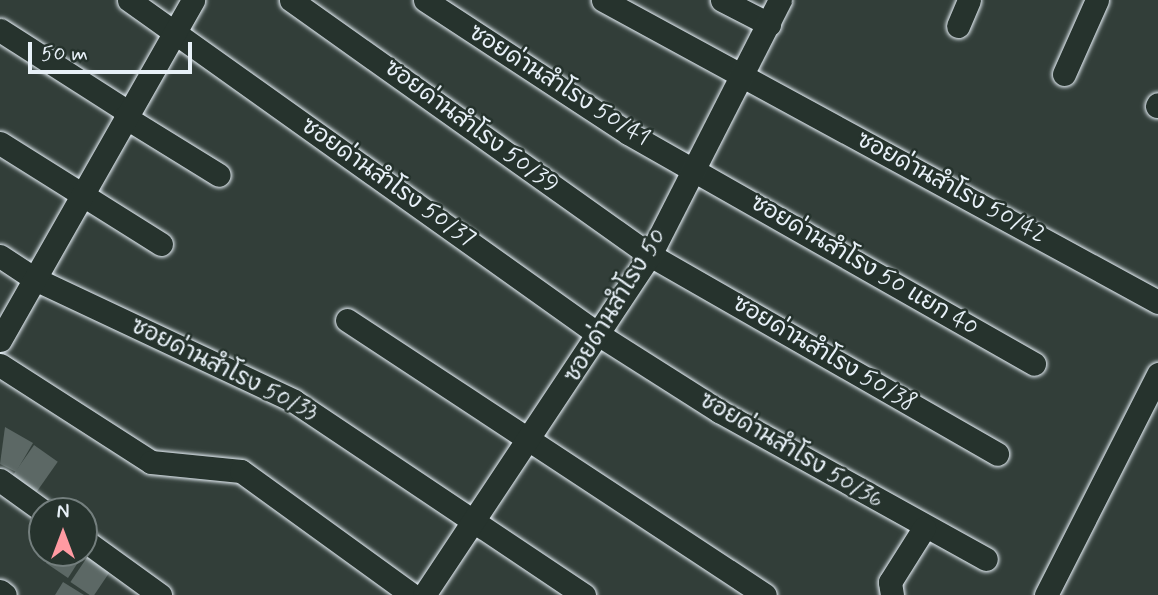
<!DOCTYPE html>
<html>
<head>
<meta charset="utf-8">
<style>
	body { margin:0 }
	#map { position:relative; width:1158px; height:595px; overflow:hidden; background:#323e39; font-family:Mynerve,"Playpen Sans Thai",sans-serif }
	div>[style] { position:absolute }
	.building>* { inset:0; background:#5c6865; transform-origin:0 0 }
	.roads { filter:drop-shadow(0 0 2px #e8f1f8) drop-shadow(0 0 2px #e8f1f8) }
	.street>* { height:23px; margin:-11.5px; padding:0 11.5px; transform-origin:11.5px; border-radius:11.5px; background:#26332d }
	span { translate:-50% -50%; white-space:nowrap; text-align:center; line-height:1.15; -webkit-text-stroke:5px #26332d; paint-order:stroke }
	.street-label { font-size:23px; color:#e8f1f8 }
	.north { position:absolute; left:28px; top:497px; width:70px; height:70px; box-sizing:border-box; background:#26332d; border:2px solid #747f7e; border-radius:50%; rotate:0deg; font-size:19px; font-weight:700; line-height:28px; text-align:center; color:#e8f1f8 }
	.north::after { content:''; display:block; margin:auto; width:24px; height:32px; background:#ff9aa2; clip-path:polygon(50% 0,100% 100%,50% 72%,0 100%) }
	.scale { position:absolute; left:28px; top:42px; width:164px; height:32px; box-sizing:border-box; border:4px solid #e8f1f8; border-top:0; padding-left:9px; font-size:21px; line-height:24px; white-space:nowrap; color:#e8f1f8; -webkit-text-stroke:5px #26332d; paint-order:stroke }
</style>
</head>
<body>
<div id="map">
	<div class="building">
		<div style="clip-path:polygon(5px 427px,33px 443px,16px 472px,0 464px)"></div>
		<div style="left:34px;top:445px;width:29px;height:37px;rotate:35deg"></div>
		<div style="clip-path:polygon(52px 553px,84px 553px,68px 578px,46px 563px)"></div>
		<div style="left:90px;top:553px;width:27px;height:35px;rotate:34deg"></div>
		<div style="clip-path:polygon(63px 582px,84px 595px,55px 595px)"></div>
	</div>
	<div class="roads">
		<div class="street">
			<div style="left:129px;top:0;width:579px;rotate:35.45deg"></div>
			<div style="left:601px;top:336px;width:140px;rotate:32.4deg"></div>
			<div style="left:719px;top:411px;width:305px;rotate:29deg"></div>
			<div style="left:291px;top:0;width:440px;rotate:35.4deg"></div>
			<div style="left:650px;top:255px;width:400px;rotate:29.8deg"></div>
			<div style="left:425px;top:0;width:243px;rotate:33.2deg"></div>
			<div style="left:628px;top:133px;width:467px;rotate:29.6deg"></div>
			<div style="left:603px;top:0;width:632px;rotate:28.55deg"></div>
			<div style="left:722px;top:0;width:53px;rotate:27.1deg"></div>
			<div style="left:958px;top:26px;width:28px;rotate:-67deg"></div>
			<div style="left:0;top:30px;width:152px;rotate:32.6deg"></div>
			<div style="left:1064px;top:74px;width:81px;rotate:-66deg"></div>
			<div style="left:1157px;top:106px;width:2px;rotate:-63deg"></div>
			<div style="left:125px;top:117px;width:110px;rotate:31.7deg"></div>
			<div style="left:0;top:143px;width:190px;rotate:32.1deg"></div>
			<div style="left:0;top:256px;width:42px;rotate:33.3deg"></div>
			<div style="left:35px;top:279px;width:286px;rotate:25.2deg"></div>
			<div style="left:294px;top:401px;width:349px;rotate:33.8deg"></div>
			<div style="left:347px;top:320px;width:500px;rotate:33.34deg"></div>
			<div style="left:0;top:340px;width:391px;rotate:-60.4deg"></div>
			<div style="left:0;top:365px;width:179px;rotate:32.7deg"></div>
			<div style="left:151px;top:462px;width:90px;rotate:5.7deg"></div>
			<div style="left:241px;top:471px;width:211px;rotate:35.9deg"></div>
			<div style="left:0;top:480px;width:53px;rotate:35.8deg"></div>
			<div style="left:84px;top:540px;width:94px;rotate:35.9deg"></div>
			<div style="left:0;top:591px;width:6px;rotate:39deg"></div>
			<div style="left:424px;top:595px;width:408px;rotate:-56.4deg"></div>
			<div style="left:650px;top:255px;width:286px;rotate:-63deg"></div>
			<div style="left:892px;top:595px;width:13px;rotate:-99deg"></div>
			<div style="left:890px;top:582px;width:64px;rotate:-57.8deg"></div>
			<div style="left:1046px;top:595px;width:248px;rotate:-63.1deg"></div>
		</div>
	</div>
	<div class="street-label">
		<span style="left:559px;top:86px;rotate:32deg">ซอยด่านสำโรง 50/41</span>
		<span style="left:471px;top:127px;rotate:36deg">ซอยด่านสำโรง 50/39</span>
		<span style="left:388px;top:183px;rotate:35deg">ซอยด่านสำโรง 50/37</span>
		<span style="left:951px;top:188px;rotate:28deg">ซอยด่านสำโรง 50/42</span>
		<span style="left:864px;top:266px;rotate:30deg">ซอยด่านสำโรง 50 แยก 40</span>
		<span style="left:616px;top:306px;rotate:-59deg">ซอยด่านสำโรง 50</span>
		<span style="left:824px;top:354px;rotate:30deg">ซอยด่านสำโรง 50/38</span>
		<span style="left:224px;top:370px;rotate:26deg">ซอยด่านสำโรง 50/33</span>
		<span style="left:791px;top:451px;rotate:30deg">ซอยด่านสำโรง 50/36</span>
	</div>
	<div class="north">N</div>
	<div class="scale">50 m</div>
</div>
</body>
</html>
